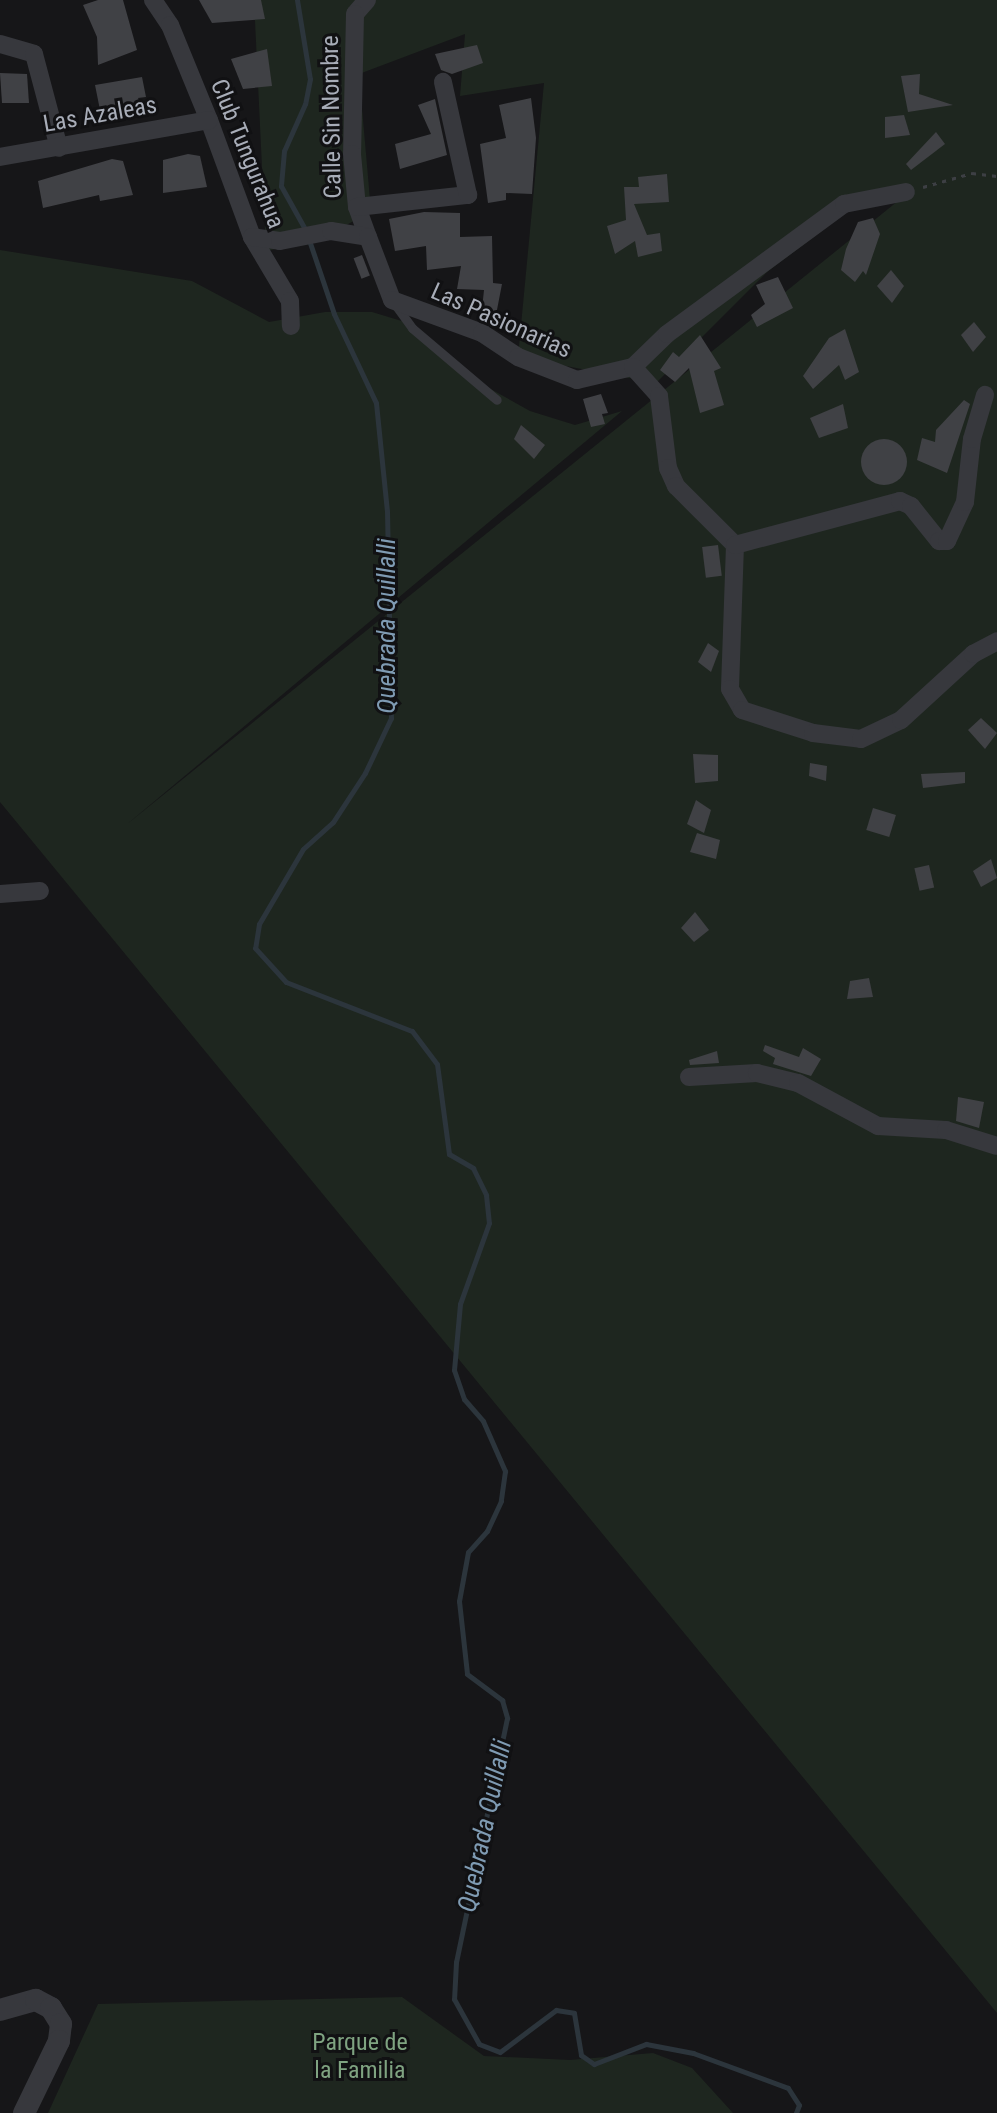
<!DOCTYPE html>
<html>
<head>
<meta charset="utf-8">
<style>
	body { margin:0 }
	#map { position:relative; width:997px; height:2113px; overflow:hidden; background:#161618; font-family:"Roboto Condensed",sans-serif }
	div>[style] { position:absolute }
	.green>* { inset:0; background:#1e261f }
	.stream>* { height:5px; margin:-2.5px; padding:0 2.5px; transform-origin:2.5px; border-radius:2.5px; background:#2c353c }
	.building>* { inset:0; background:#404145; transform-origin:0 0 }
	.round { border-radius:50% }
	.path>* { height:3px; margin-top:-1.5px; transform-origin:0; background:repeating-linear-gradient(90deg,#3d3f44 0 4px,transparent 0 10px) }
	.service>* { height:9px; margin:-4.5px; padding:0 4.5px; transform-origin:4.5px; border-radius:4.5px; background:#37383d }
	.minor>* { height:18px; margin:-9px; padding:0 9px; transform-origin:9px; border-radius:9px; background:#37383d }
	.tertiary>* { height:22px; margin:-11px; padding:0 11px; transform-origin:11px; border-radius:11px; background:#37383d }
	span { translate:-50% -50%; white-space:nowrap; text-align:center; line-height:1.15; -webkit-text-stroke:6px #111113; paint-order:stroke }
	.street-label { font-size:24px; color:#a8adb8 }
	.park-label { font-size:24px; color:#7fa381 }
	.water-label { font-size:26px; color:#7f9bb3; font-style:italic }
</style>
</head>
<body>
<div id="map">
	<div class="green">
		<div style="clip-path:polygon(254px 0,997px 0,997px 2013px,0 802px,0 250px,192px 281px,269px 322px,325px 312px,372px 312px,405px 322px,478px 382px,530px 411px,575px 425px,622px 411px,126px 825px,914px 188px,866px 198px,767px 272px,656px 383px,518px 357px,544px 83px,460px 96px,465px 34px,359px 74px,371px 211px,322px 239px,266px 251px)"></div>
		<div style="clip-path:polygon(402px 1997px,484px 2056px,570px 2060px,653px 2053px,692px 2068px,733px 2113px,48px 2113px,98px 2004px)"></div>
	</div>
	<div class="stream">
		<div style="left:297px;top:0;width:80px;rotate:80.7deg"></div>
		<div style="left:310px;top:79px;width:25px;rotate:101deg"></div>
		<div style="left:305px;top:104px;width:51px;rotate:114.1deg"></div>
		<div style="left:284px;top:151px;width:35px;rotate:95deg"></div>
		<div style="left:281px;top:186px;width:51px;rotate:60.9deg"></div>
		<div style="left:309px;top:240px;width:78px;rotate:71.3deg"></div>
		<div style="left:334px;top:314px;width:98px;rotate:64.7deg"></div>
		<div style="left:376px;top:403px;width:109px;rotate:84.2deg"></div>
		<div style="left:387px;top:511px;width:207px;rotate:88.9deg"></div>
		<div style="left:391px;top:718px;width:61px;rotate:115.3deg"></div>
		<div style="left:365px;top:773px;width:59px;rotate:123.1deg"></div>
		<div style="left:333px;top:822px;width:40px;rotate:138deg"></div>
		<div style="left:303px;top:849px;width:87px;rotate:120.4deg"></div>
		<div style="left:259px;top:924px;width:24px;rotate:99deg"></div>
		<div style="left:255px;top:948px;width:46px;rotate:47.6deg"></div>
		<div style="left:286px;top:982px;width:135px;rotate:21.3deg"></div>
		<div style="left:412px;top:1031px;width:41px;rotate:52.9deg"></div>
		<div style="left:437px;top:1064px;width:91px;rotate:82.4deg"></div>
		<div style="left:449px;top:1154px;width:28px;rotate:30deg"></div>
		<div style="left:473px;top:1168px;width:30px;rotate:64deg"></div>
		<div style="left:486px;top:1195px;width:28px;rotate:84deg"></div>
		<div style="left:489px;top:1223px;width:86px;rotate:109.7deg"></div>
		<div style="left:460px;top:1304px;width:66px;rotate:95.2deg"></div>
		<div style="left:454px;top:1370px;width:31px;rotate:71deg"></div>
		<div style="left:464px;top:1399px;width:29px;rotate:49deg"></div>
		<div style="left:483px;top:1421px;width:55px;rotate:66.3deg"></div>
		<div style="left:505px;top:1471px;width:30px;rotate:98deg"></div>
		<div style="left:501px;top:1501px;width:33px;rotate:115deg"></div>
		<div style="left:487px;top:1531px;width:28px;rotate:132deg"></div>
		<div style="left:468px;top:1552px;width:50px;rotate:100.4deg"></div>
		<div style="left:459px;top:1601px;width:73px;rotate:83.7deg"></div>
		<div style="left:467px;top:1674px;width:44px;rotate:36.6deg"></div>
		<div style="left:502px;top:1700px;width:19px;rotate:74deg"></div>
		<div style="left:507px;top:1718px;width:249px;rotate:101.8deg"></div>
		<div style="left:456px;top:1962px;width:37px;rotate:93deg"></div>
		<div style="left:454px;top:1999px;width:51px;rotate:60.9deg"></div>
		<div style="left:479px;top:2044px;width:22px;rotate:21deg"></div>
		<div style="left:500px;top:2052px;width:70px;rotate:-36.9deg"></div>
		<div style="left:556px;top:2010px;width:18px;rotate:9deg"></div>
		<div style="left:574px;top:2013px;width:43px;rotate:80.5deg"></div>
		<div style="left:581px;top:2055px;width:16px;rotate:35deg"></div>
		<div style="left:594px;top:2064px;width:56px;rotate:-21deg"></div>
		<div style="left:646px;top:2044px;width:48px;rotate:10.8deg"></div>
		<div style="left:693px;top:2053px;width:101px;rotate:20.2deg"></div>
		<div style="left:788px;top:2088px;width:20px;rotate:57deg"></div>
		<div style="left:799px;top:2105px;width:9px;rotate:111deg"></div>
	</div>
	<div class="building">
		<div style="clip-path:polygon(98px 0,123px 0,137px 50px,98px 65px,97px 37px,83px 5px)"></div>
		<div style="clip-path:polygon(199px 0,261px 0,265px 19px,212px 23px)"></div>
		<div style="clip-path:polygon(477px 45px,483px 63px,452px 74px,441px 70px,435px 54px)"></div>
		<div style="clip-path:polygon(267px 49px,272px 86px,243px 89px,231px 59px)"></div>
		<div style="clip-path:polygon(0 73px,27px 74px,29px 103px,2px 103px)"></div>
		<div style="clip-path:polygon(920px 74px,919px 94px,953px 105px,908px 112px,901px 76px)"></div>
		<div style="clip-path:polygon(142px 77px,146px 97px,138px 98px,144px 110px,102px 120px,95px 85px)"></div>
		<div style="clip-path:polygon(531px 98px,536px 138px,532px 194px,506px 193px,506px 200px,488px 203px,480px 144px,506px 138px,499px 105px)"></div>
		<div style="clip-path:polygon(435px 99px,447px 155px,400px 169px,395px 144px,431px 134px,418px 105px)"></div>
		<div style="clip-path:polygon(904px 115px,910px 135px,885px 138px,885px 117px)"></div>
		<div style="clip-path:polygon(936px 132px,945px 144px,911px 170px,906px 164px)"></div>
		<div style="clip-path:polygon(188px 154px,200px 156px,207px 187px,163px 193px,163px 160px)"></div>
		<div style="clip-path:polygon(112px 159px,123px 161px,133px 195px,100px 201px,99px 195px,43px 208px,38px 181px)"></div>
		<div style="clip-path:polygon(667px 174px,669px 202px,634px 204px,647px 235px,660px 233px,662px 251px,638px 257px,635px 241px,615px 254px,607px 226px,626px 220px,624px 187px,639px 187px,638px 177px)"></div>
		<div style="clip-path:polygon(424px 212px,460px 213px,460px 237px,492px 236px,493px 283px,502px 284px,496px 315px,482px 309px,484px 290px,457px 289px,461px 266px,427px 270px,426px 246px,395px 251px,389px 219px)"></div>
		<div style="clip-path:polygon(873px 218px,880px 234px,866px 275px,863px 271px,855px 282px,841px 270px,846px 249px,858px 222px)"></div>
		<div style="left:362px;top:255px;width:22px;height:9px;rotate:69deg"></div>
		<div style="clip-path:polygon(891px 270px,904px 286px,892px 303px,877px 286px)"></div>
		<div style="clip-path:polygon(778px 277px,793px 308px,757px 327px,751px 315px,765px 304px,756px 285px)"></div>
		<div style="clip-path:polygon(974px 322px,986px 337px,973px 352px,961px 335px)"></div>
		<div style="clip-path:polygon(845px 329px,859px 372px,845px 380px,839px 365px,813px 389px,803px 376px,829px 338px)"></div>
		<div style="clip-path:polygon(700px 335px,721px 368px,714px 371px,724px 405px,700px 413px,689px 368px,675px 382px,660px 370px,673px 352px,679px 357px)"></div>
		<div style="clip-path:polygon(601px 394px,608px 413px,602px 414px,605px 424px,591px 427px,583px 399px)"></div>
		<div style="clip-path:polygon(964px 400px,970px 404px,947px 473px,917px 460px,922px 438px,935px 442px,936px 430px)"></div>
		<div style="clip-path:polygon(843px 404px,848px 428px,819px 438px,810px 418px)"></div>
		<div style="clip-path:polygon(521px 425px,545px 445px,534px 459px,514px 439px)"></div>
		<div class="round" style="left:861px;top:439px;width:46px;height:46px"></div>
		<div style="left:718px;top:545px;width:31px;height:16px;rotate:83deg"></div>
		<div style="clip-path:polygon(708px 643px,719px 651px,711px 672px,698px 662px)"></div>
		<div style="clip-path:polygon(981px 718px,997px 733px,985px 749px,968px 730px)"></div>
		<div style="clip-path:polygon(693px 754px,718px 755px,718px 781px,695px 783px)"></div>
		<div style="clip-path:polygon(810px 763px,827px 766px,826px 781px,809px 776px)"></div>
		<div style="clip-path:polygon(965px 772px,965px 783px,923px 788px,921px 774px)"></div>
		<div style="clip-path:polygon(696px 800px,711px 810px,704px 833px,687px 824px)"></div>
		<div style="left:873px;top:808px;width:24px;height:23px;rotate:17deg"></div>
		<div style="clip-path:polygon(697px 833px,720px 840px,716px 859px,690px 852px)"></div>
		<div style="clip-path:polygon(991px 859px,997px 878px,981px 887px,973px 871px)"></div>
		<div style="left:929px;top:865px;width:23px;height:15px;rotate:77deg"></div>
		<div style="clip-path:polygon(695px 912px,709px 930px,694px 942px,681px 928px)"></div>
		<div style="clip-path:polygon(869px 978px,873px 997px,847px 999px,850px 981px)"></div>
		<div style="clip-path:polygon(765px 1045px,799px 1057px,803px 1048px,821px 1059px,811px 1076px,773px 1064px,775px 1058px,763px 1051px)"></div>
		<div style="clip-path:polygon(717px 1051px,719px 1063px,690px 1065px,689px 1060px)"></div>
		<div style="clip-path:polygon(958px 1097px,984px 1102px,979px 1128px,956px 1121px)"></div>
	</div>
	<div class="path">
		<div style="left:923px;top:187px;width:51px;rotate:-15.9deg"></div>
		<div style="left:972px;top:173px;width:25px;rotate:7deg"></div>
	</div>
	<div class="service">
		<div style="left:394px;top:303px;width:31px;rotate:54deg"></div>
		<div style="left:412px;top:328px;width:111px;rotate:40.3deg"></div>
	</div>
	<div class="minor">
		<div style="left:153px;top:0;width:30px;rotate:56deg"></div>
		<div style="left:170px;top:25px;width:103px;rotate:67.7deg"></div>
		<div style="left:209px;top:120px;width:125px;rotate:69.8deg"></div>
		<div style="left:252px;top:237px;width:74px;rotate:59.3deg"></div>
		<div style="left:290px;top:301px;width:25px;rotate:88deg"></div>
		<div style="left:367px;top:0;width:18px;rotate:131deg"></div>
		<div style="left:355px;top:14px;width:140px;rotate:91.2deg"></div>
		<div style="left:352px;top:154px;width:53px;rotate:84.6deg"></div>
		<div style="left:357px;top:207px;width:32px;rotate:70deg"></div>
		<div style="left:0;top:44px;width:35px;rotate:16deg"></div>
		<div style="left:34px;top:54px;width:97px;rotate:75.1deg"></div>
		<div style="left:0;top:157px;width:212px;rotate:-10deg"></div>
		<div style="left:357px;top:207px;width:112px;rotate:-6.2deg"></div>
		<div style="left:468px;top:195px;width:116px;rotate:-102.5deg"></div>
		<div style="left:252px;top:237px;width:28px;rotate:8deg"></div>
		<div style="left:280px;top:241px;width:52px;rotate:-11.1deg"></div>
		<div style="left:331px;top:231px;width:37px;rotate:9deg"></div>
		<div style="left:368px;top:237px;width:67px;rotate:69.1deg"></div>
		<div style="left:392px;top:300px;width:96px;rotate:20.1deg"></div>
		<div style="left:482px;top:333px;width:43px;rotate:33.7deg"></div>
		<div style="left:518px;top:357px;width:63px;rotate:21.3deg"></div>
		<div style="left:577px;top:380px;width:57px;rotate:-13.1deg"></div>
		<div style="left:633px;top:367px;width:47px;rotate:-44.1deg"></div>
		<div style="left:667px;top:334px;width:220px;rotate:-36.3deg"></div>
		<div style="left:844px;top:204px;width:63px;rotate:-11deg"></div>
		<div style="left:633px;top:367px;width:39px;rotate:48deg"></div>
		<div style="left:659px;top:396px;width:73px;rotate:82.9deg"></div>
		<div style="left:668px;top:468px;width:20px;rotate:66deg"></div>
		<div style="left:676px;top:486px;width:83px;rotate:45deg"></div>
		<div style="left:735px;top:545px;width:144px;rotate:92deg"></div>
		<div style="left:730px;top:689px;width:24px;rotate:60deg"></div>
		<div style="left:742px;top:710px;width:75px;rotate:17.9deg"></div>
		<div style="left:813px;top:733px;width:48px;rotate:7.1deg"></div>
		<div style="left:861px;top:739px;width:44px;rotate:-25.4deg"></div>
		<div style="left:901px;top:720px;width:98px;rotate:-42.5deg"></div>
		<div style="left:973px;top:654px;width:27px;rotate:-28deg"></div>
		<div style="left:735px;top:545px;width:171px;rotate:-14.9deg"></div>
		<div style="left:900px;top:501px;width:12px;rotate:24deg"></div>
		<div style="left:911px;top:506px;width:45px;rotate:51.3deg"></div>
		<div style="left:939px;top:541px;width:8px"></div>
		<div style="left:947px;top:541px;width:43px;rotate:-65.2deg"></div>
		<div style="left:965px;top:502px;width:63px;rotate:-83.7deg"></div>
		<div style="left:972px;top:439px;width:46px;rotate:-73.5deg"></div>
		<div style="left:0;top:894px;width:40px;rotate:-4.3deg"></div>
		<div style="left:689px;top:1077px;width:68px;rotate:-3.4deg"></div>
		<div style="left:757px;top:1073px;width:42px;rotate:13.7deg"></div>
		<div style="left:798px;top:1083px;width:91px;rotate:28.3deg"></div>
		<div style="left:878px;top:1126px;width:68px;rotate:3.4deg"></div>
		<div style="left:946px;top:1130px;width:53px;rotate:17.4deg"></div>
	</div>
	<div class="tertiary">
		<div style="left:0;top:2010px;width:37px;rotate:-16deg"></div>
		<div style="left:36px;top:2000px;width:17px;rotate:28deg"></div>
		<div style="left:51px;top:2008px;width:19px;rotate:58deg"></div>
		<div style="left:61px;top:2024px;width:17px;rotate:97deg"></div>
		<div style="left:59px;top:2041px;width:80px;rotate:115.9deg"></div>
	</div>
	<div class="street-label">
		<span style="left:100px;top:115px;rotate:-10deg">Las Azaleas</span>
		<span style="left:332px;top:117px;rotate:-91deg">Calle Sin Nombre</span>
		<span style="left:247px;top:154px;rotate:68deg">Club Tungurahua</span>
		<span style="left:501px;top:321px;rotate:24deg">Las Pasionarias</span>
	</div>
	<div class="park-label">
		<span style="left:360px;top:2057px">Parque de<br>la Familia</span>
	</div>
	<div class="water-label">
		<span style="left:387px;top:626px;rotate:-90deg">Quebrada Quillalli</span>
		<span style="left:485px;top:1826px;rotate:-78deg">Quebrada Quillalli</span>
	</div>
</div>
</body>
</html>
